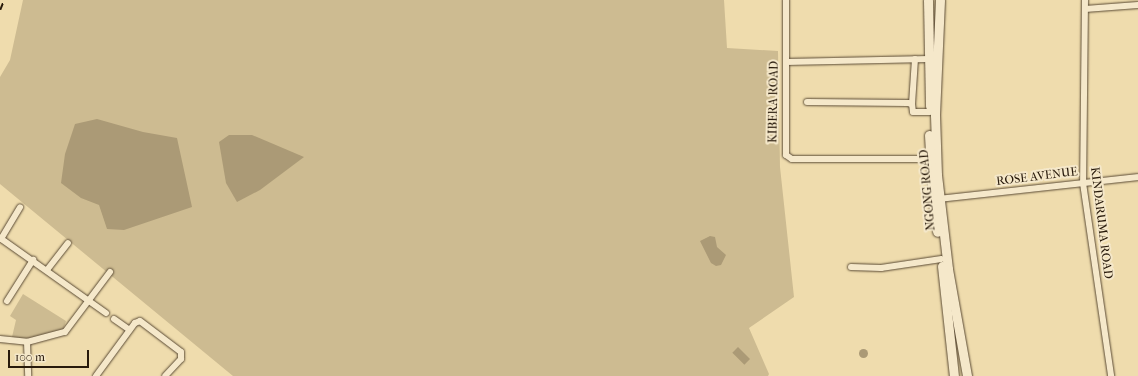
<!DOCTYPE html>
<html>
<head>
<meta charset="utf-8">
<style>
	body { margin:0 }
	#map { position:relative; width:1138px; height:376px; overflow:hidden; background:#efdcad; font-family:"IM FELL French Canon",serif }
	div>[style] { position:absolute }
	.green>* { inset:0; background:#cdbb91 }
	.water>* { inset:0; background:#ab9a76; transform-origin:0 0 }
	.round { border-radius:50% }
	.roads { filter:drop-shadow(0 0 1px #5a4a34) drop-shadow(0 0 1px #5a4a34) }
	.minor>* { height:6px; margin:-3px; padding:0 3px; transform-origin:3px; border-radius:3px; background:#f5e8ca }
	.secondary>* { height:9px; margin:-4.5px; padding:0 4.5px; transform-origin:4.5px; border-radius:4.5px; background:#f5e8ca }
	.rail>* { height:1.5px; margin-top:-0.75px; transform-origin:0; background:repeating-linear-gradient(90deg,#281a0b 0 7px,transparent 0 14px) }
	span { translate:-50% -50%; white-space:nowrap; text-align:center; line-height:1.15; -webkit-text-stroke:4px #f5e8ca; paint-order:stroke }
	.street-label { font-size:12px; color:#281a0b }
	.scale { position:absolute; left:8px; top:350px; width:81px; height:18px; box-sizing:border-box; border:2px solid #281a0b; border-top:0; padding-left:5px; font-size:12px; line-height:14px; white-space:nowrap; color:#281a0b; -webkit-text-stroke:3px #f5e8ca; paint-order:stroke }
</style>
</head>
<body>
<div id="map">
	<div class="green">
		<div style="clip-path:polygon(23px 0,724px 0,727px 48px,778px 51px,780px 167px,794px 297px,749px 328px,769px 374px,768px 376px,233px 376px,0 184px,0 77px,10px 60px)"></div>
		<div style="clip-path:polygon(23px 294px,66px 321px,62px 333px,33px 342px,12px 337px,16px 320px,10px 316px)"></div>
	</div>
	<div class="water">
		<div style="clip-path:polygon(97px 119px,143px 132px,177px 138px,192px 207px,124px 230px,107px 229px,99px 205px,81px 198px,61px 183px,65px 154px,75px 124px)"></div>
		<div style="clip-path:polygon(229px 135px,252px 135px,304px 157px,260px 190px,237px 202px,226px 183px,219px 142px)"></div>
		<div style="clip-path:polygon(710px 236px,715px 237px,717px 247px,726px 255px,721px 265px,716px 266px,711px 263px,700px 241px)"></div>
		<div style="left:738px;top:347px;width:17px;height:8px;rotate:45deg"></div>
		<div class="round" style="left:858.5px;top:348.5px;width:9px;height:9px"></div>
	</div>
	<div class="roads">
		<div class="minor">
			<div style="left:786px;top:0;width:155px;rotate:90deg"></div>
			<div style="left:786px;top:155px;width:7px;rotate:34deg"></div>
			<div style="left:792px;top:159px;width:137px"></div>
			<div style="left:1085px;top:0;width:183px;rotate:90.6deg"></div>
			<div style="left:1083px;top:183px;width:195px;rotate:81.7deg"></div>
			<div style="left:1085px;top:9px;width:53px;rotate:-4.3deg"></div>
			<div style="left:786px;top:62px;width:143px;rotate:-1.2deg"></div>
			<div style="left:807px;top:102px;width:101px;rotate:0.6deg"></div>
			<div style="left:908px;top:103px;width:4px;rotate:14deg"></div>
			<div style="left:912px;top:104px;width:8px;rotate:83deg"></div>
			<div style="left:913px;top:112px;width:17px"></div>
			<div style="left:912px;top:104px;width:45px;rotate:-86.2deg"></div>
			<div style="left:939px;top:199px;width:200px;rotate:-6.3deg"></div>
			<div style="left:0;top:238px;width:130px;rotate:35.3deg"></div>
			<div style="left:1px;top:239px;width:37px;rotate:-59deg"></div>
			<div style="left:851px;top:267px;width:30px;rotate:2deg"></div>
			<div style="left:881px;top:268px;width:61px;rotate:-8.5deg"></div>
			<div style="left:47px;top:270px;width:34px;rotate:-52deg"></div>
			<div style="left:7px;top:301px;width:49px;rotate:-57.6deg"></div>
			<div style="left:114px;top:319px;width:19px;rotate:35deg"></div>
			<div style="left:0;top:339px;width:27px;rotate:6deg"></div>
			<div style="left:27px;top:342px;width:39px;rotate:-15deg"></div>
			<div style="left:65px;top:332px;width:75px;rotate:-53.1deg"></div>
			<div style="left:27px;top:342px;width:34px;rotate:88deg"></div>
			<div style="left:96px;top:376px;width:66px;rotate:-53.7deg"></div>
			<div style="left:135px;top:323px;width:5px;rotate:-22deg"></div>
			<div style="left:140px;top:321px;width:51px;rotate:37.1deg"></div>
			<div style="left:181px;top:352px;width:7px;rotate:90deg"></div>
			<div style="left:181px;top:359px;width:23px;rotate:133deg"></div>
		</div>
		<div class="secondary">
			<div style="left:928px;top:0;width:106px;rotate:88.9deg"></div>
			<div style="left:940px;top:0;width:115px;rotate:92.5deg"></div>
			<div style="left:935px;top:115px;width:60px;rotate:88.1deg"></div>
			<div style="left:937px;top:175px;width:95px;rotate:83.3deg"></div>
			<div style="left:948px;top:269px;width:109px;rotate:79.9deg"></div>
			<div style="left:929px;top:135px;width:67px;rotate:86.6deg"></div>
			<div style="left:933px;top:202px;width:30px;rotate:82deg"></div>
			<div style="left:942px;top:266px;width:111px;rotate:83.8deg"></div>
		</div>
	</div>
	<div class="rail">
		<div style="left:0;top:10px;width:11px;rotate:-68deg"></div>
	</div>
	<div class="street-label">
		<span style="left:774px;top:102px;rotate:-89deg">KIBERA ROAD</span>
		<span style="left:1037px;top:177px;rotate:-7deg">ROSE AVENUE</span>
		<span style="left:928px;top:190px;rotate:-95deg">NGONG ROAD</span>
		<span style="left:1101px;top:223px;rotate:83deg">KINDARUMA ROAD</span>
	</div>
	<div class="scale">100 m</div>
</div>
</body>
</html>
